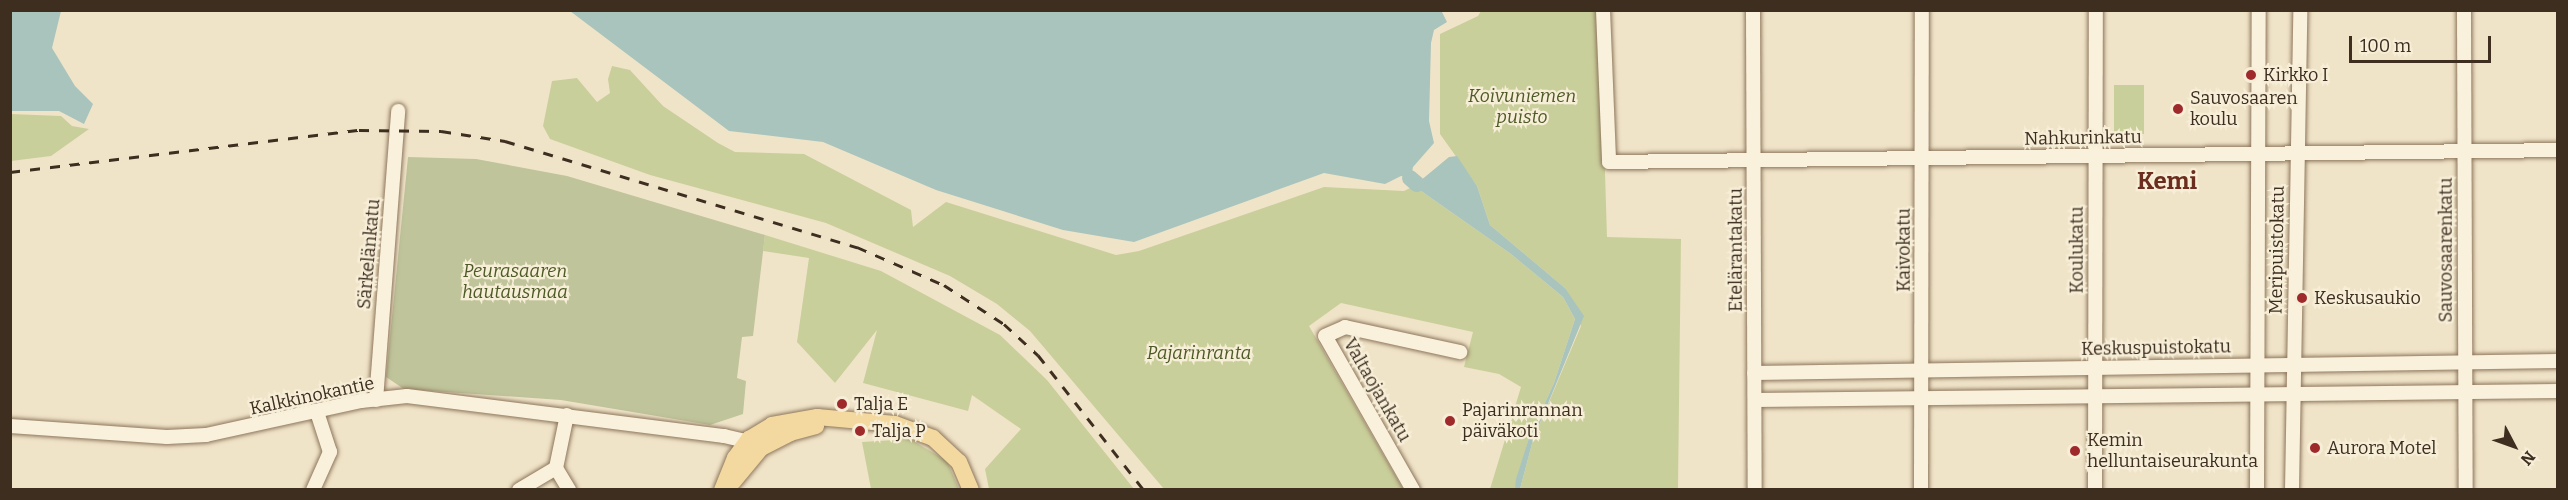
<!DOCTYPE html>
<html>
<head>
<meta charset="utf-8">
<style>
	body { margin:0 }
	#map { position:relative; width:2568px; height:500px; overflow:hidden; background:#f0e4c8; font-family:Bitter,serif }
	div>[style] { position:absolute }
	.green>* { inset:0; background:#c9cf9b; transform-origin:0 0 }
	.cemetery>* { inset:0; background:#bfc49a }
	.water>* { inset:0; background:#a9c4bc }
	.river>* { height:16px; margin:-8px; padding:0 8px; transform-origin:8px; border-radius:8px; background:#a9c4bc }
	.roads { filter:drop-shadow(0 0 2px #8d765c) drop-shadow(0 0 2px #8d765c) }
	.minor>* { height:14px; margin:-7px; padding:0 7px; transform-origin:7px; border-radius:7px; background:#faf1dc }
	.major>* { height:16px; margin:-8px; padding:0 8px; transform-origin:8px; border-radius:8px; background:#f3d9a0 }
	.rail>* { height:3px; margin-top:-1.5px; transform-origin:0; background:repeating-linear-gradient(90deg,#3d2e20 0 10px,transparent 0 20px) }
	.dots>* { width:16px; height:16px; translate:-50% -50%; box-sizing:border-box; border:3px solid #f7eed8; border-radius:50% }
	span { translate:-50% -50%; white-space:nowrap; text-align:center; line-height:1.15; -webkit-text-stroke:4.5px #f7eed8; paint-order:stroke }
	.poi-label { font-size:18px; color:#3d2e20 }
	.left { translate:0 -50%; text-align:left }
	.park-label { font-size:18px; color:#4d5a26; font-style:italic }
	.street-label { font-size:18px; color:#3d2e20 }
	.district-label { font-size:24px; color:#6b2e1e; font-weight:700 }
	.frame { position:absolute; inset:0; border:12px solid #3d2e20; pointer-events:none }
	.north { position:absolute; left:2484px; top:416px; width:60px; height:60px; -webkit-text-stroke:4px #f7eed8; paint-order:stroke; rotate:131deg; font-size:16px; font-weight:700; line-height:24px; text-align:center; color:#3d2e20 }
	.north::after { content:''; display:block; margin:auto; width:21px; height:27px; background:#3d2e20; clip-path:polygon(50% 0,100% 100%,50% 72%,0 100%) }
	.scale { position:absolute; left:2349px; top:36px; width:142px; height:27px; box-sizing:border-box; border:3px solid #3d2e20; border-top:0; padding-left:8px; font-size:18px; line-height:21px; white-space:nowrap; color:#3d2e20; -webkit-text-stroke:4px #f7eed8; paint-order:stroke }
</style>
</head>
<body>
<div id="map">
	<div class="green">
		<div style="clip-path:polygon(1481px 11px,1600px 11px,1607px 237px,1681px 239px,1678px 489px,1520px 489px,1533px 440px,1581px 326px,1565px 288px,1490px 225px,1477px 186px,1440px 134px,1440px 34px,1478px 16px)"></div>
		<div style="clip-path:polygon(612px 66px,630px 70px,663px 106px,718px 143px,735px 152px,804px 154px,911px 210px,913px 227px,946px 202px,1116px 255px,1139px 251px,1324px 187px,1404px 191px,1414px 186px,1511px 254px,1563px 297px,1575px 319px,1554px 383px,1529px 438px,1515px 489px,1490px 489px,1521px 387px,1499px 374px,1464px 367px,1473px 332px,1341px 303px,1309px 326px,1403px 489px,1164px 489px,1030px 331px,997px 304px,950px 276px,826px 223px,650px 175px,550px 139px,543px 126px,552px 81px,577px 78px,597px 102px,610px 93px,608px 79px)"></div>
		<div style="left:2114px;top:85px;width:30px;height:49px"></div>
		<div style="clip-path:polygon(11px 114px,61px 116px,72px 126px,89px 129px,51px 156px,11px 161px)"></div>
		<div style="clip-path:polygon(765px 235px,881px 271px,1000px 335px,1047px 380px,1134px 489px,989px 489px,985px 469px,1021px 429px,972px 395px,968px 411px,863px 383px,877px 330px,835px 383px,797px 342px,809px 258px,763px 251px)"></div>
		<div style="clip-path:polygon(910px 439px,947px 461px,959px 489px,871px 489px,862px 442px)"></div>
	</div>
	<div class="cemetery">
		<div style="clip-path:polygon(408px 157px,476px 159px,567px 176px,765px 235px,753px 336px,742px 337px,737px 378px,746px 381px,743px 414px,710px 425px,561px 400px,404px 389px,386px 377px)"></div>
	</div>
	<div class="water">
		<div style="clip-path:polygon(11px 10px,61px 11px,52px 48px,75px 86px,93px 104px,84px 124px,59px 111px,11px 111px)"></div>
		<div style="clip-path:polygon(1441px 10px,1447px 22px,1434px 30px,1431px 43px,1429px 121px,1434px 143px,1413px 167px,1411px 178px,1401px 176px,1385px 184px,1324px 173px,1134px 242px,1063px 230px,936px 190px,823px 142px,729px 131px,570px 11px)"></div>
		<div style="clip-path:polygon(1457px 156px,1477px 186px,1490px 225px,1565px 288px,1584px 316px,1533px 440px,1520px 489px,1515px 489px,1516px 479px,1529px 438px,1554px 383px,1575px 319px,1563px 297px,1511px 254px,1414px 186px,1449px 157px)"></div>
	</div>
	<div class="river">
		<div style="left:1410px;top:178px;width:9px;rotate:41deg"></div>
	</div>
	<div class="roads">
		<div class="minor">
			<div style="left:1603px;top:10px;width:152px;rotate:87.7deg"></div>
			<div style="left:1609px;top:162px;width:949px;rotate:-0.72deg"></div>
			<div style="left:1753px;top:10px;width:480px;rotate:89.8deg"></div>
			<div style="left:2464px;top:10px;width:480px;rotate:89.8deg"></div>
			<div style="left:1754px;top:373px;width:804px;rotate:-0.86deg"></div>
			<div style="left:376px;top:400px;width:290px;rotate:-85.6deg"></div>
			<div style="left:1755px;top:400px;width:803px;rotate:-0.64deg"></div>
			<div style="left:10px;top:426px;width:157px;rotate:4deg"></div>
			<div style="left:167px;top:437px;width:39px;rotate:-3deg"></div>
			<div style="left:206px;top:435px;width:159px;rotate:-12.4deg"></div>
			<div style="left:361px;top:401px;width:46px;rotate:-6.2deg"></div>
			<div style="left:407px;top:396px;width:320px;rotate:7.2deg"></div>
			<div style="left:724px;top:436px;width:31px;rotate:13deg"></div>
			<div style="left:556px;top:468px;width:26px;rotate:59deg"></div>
			<div style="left:313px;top:490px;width:42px;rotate:-65.9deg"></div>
			<div style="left:330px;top:452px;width:42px;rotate:-108deg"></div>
			<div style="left:519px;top:490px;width:43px;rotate:-30.7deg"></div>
			<div style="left:556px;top:468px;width:54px;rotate:-78.3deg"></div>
			<div style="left:1413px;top:490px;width:177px;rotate:-119.7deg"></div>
			<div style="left:1325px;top:336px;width:22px;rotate:-24deg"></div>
			<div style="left:1345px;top:327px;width:118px;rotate:12.3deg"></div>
			<div style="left:1921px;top:490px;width:480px;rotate:-89.9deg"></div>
			<div style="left:2095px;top:490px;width:480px;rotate:-89.9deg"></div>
			<div style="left:2257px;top:490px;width:480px;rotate:-89.8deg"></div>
			<div style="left:2292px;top:490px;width:480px;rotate:-89deg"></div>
		</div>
		<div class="major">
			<div style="left:733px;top:482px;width:44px;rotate:-50.5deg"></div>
			<div style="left:761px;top:448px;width:33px;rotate:-27deg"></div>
			<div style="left:790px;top:433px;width:27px;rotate:-15deg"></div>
			<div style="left:722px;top:490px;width:35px;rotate:-68deg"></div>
			<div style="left:735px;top:458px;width:24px;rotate:-54deg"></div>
			<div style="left:749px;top:439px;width:27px;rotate:-31deg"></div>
			<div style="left:772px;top:425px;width:46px;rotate:-10.1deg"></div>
			<div style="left:817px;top:417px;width:78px;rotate:5.1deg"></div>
			<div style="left:895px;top:424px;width:40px;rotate:20.2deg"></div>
			<div style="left:933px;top:438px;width:35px;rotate:43deg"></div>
			<div style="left:959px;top:462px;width:30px;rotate:67deg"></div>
		</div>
	</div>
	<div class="rail">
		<div style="left:10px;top:172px;width:352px;rotate:-6.9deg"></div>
		<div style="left:359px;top:130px;width:82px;rotate:0.7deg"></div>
		<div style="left:441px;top:131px;width:65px;rotate:8.9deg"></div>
		<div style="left:505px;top:141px;width:368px;rotate:16.8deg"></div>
		<div style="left:857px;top:247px;width:95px;rotate:23.6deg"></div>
		<div style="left:944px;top:285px;width:72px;rotate:33deg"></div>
		<div style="left:1004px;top:324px;width:46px;rotate:42.4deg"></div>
		<div style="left:1038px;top:355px;width:172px;rotate:51.9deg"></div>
	</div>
	<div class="dots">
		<div style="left:2251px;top:75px;background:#9e2a2b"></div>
		<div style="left:2178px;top:109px;background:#9e2a2b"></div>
		<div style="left:2302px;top:298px;background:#9e2a2b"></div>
		<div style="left:842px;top:404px;background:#9e2a2b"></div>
		<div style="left:1450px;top:421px;background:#9e2a2b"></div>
		<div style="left:860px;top:431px;background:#9e2a2b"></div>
		<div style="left:2315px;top:448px;background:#9e2a2b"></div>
		<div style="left:2075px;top:451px;background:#9e2a2b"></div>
	</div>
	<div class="poi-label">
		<span class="left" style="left:2263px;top:75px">Kirkko I</span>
		<span class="left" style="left:2190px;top:109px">Sauvosaaren<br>koulu</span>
		<span class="left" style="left:2314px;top:298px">Keskusaukio</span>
		<span class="left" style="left:854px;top:404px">Talja E</span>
		<span class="left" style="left:1462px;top:421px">Pajarinrannan<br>päiväkoti</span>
		<span class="left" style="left:872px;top:431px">Talja P</span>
		<span class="left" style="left:2087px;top:451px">Kemin<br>helluntaiseurakunta</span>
		<span class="left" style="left:2327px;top:448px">Aurora Motel</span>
	</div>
	<div class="park-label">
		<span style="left:1522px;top:107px">Koivuniemen<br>puisto</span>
		<span style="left:515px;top:282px">Peurasaaren<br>hautausmaa</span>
		<span style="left:1199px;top:353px">Pajarinranta</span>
	</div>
	<div class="street-label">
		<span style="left:2083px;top:138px;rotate:-1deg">Nahkurinkatu</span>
		<span style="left:1736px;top:250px;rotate:-90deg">Etelärantakatu</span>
		<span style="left:1904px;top:250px;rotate:-90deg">Kaivokatu</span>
		<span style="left:2077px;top:250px;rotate:-90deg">Koulukatu</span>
		<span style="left:2277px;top:250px;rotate:-89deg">Meripuistokatu</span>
		<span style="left:2446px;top:250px;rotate:-90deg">Sauvosaarenkatu</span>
		<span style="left:369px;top:254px;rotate:-85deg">Särkelänkatu</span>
		<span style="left:2156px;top:348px;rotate:-1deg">Keskuspuistokatu</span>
		<span style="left:1377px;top:390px;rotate:60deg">Valtaojankatu</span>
		<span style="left:312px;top:396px;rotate:-12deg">Kalkkinokantie</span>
	</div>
	<div class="district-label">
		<span style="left:2167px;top:182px">Kemi</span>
	</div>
	<div class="frame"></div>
	<div class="north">N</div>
	<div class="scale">100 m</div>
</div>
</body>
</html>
